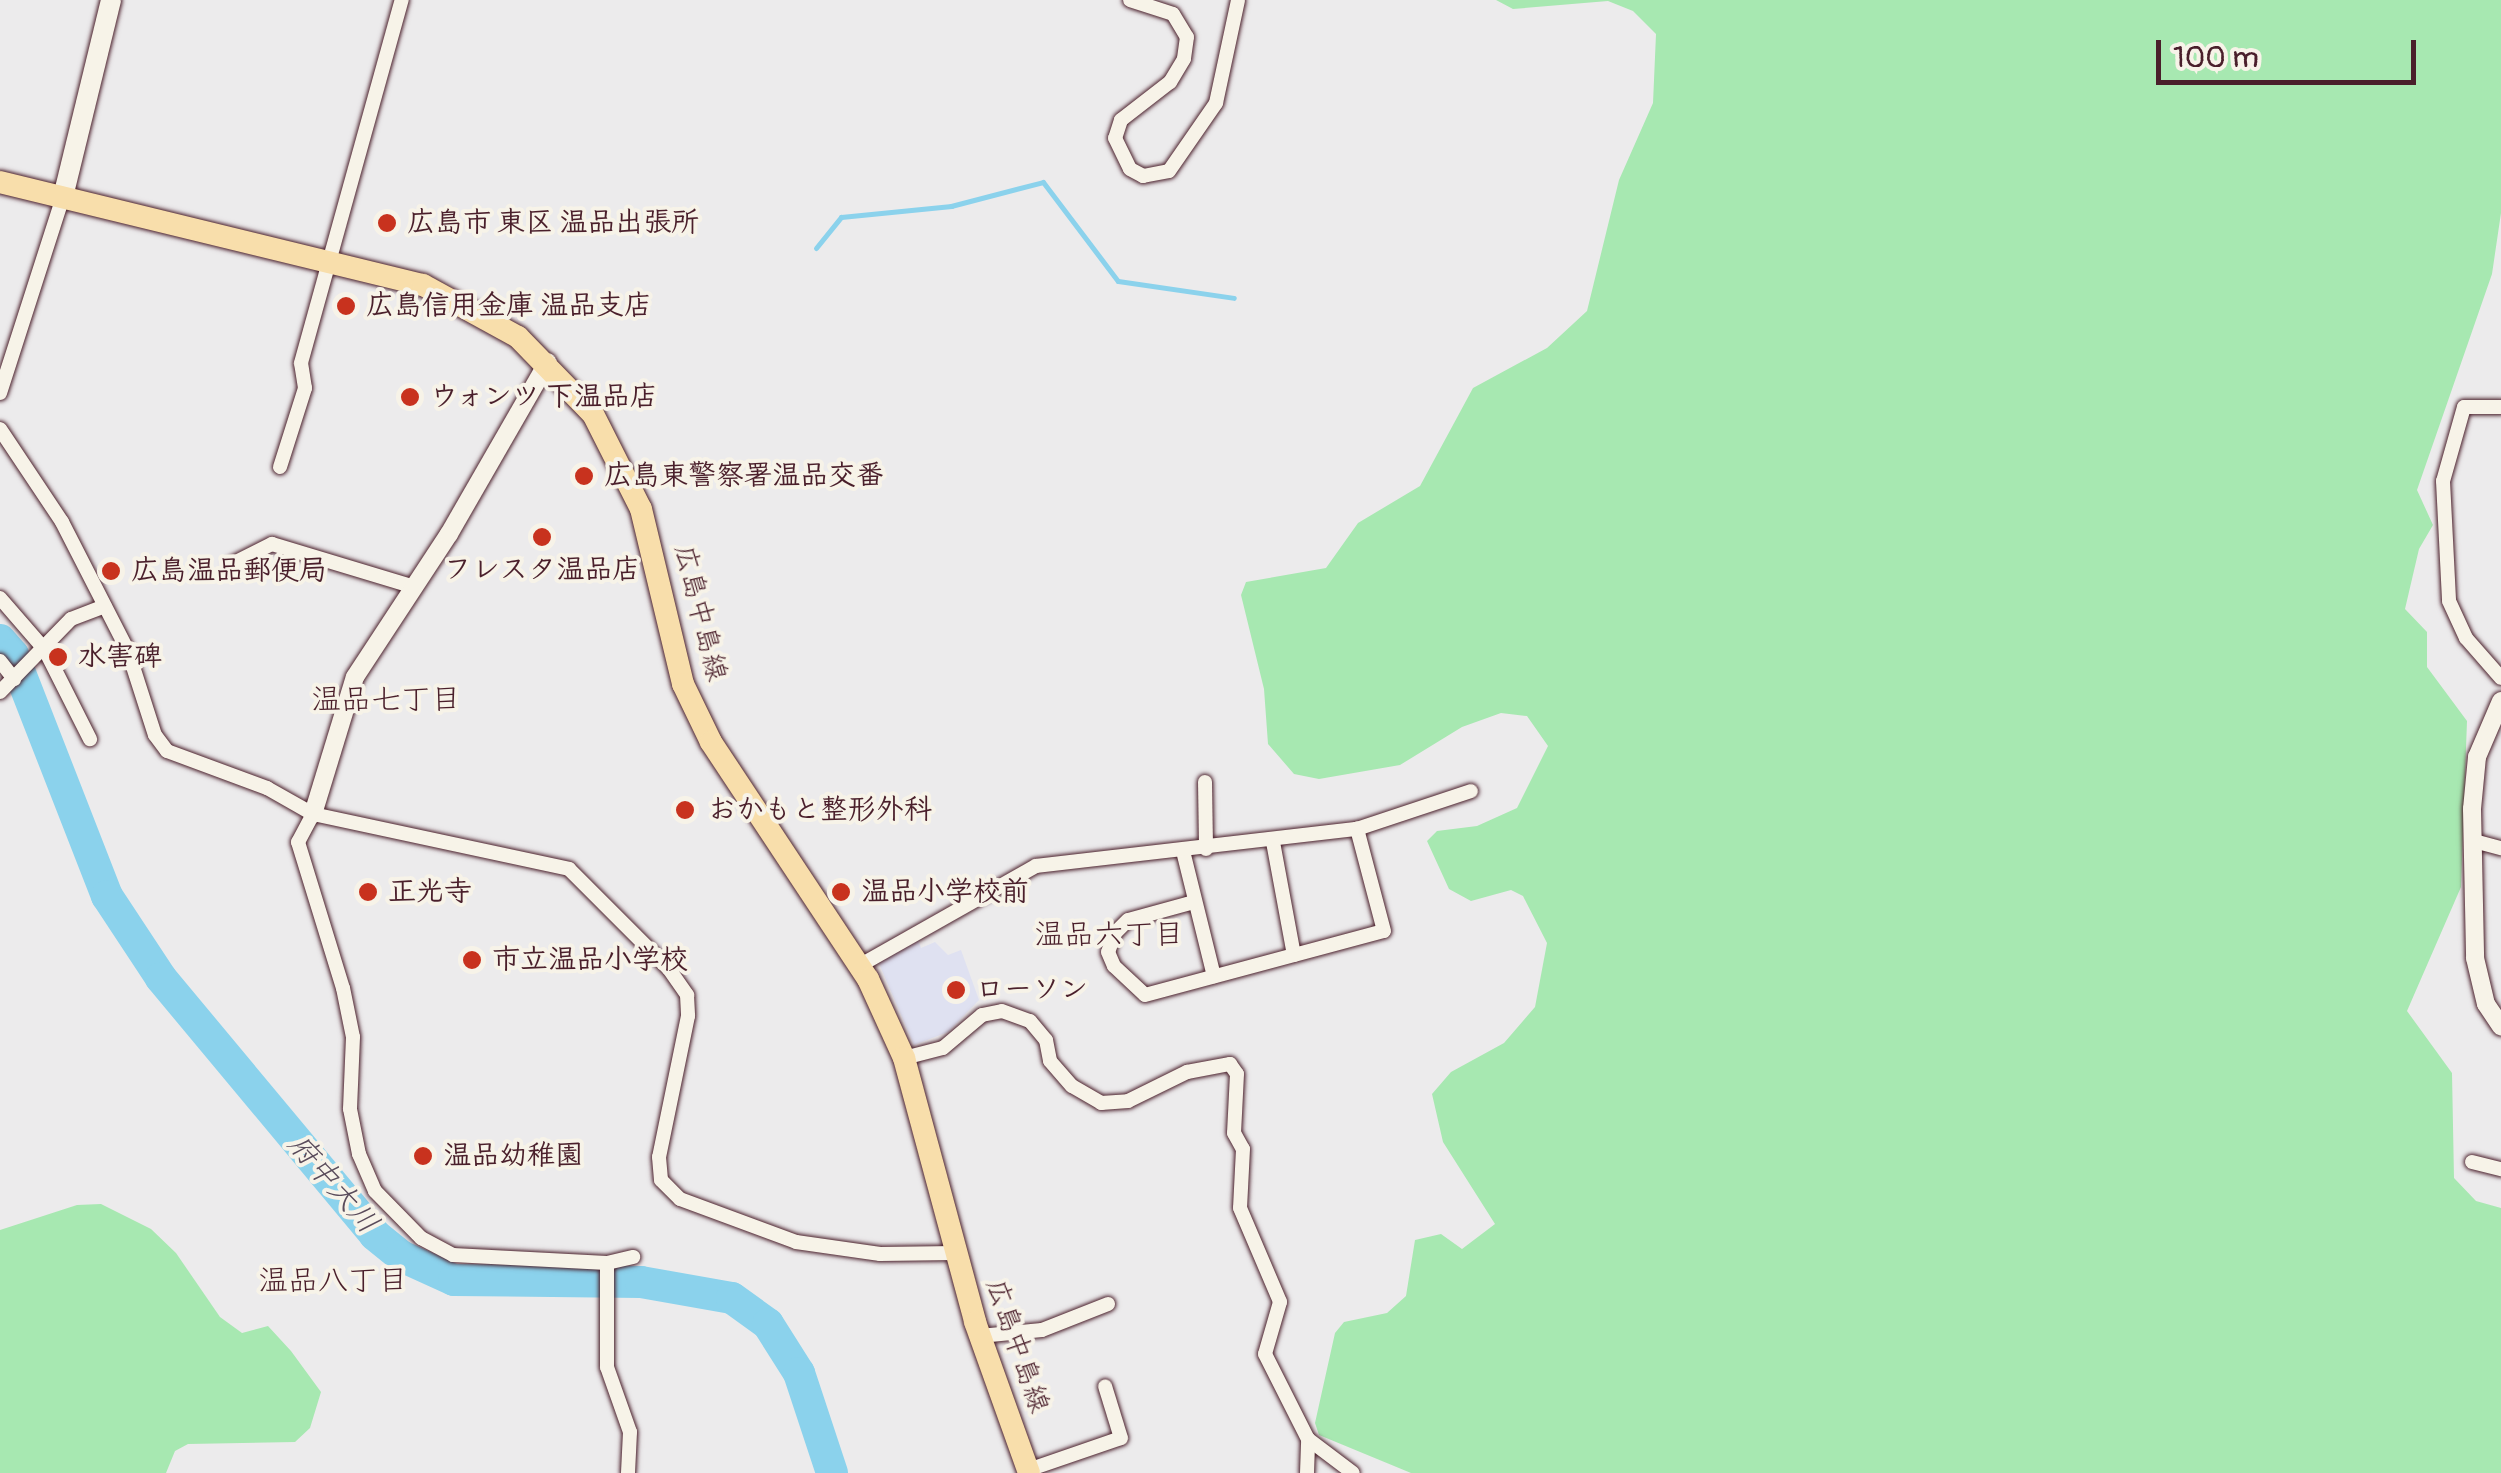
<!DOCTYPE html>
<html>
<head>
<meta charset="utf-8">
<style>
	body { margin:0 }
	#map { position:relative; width:2501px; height:1473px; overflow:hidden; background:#ecebec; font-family:Pangolin,"Klee One",sans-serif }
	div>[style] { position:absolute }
	.built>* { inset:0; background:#dfe1f1 }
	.green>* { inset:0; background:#a7e8b1 }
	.stream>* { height:5px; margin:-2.5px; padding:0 2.5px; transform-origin:2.5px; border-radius:2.5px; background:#8bd2ec }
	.river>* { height:32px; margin:-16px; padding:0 16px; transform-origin:16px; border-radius:16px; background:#8bd2ec }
	.roads { filter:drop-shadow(0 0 2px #4a1f2b) drop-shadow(0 0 2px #4a1f2b) }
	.minor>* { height:14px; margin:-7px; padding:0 7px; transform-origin:7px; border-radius:7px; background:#f7f3e8 }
	.tertiary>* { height:18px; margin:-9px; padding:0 9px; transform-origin:9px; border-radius:9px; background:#f7f3e8 }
	.secondary>* { height:20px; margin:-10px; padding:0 10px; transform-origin:10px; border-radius:10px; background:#f7f3e8 }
	.primary>* { height:22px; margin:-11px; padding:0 11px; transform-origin:11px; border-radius:11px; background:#f8deab }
	.dots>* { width:28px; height:28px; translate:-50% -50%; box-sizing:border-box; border:5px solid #f7f3e8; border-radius:50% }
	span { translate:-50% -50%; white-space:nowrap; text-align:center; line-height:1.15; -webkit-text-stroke:8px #f7f3e8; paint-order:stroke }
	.poi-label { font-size:28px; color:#4a1f2b; font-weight:700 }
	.left { translate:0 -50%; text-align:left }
	.street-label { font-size:28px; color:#4a1f2b }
	.neighbourhood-label { font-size:30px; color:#4a1f2b }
	.water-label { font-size:30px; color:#5a4c5b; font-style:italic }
	.scale { position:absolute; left:2156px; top:40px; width:260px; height:45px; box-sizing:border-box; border:5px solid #4a1f2b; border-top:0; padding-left:12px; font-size:30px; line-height:35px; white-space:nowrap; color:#4a1f2b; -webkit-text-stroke:8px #f7f3e8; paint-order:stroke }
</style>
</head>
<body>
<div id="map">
	<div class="built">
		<div style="clip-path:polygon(917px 937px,921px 948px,935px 942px,948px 955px,961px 950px,979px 1000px,948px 1032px,914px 1045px,877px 959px)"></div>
	</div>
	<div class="green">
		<div style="clip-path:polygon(1496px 0,2501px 0,2501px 213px,2492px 274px,2417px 490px,2433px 525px,2419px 549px,2405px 609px,2427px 632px,2427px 667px,2467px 721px,2461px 887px,2407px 1011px,2452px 1073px,2454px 1178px,2476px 1201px,2501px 1208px,2501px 1473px,1411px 1473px,1319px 1435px,1315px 1423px,1335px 1333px,1344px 1322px,1387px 1313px,1406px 1296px,1415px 1240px,1441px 1234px,1462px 1249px,1495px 1224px,1443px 1142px,1432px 1094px,1451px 1072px,1504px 1043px,1535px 1007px,1547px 943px,1523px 896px,1511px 890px,1471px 901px,1449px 889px,1427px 841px,1437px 831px,1477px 826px,1517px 808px,1548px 746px,1527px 716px,1501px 713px,1462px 727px,1400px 765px,1319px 779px,1294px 774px,1268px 744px,1264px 689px,1241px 595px,1246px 582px,1326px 568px,1358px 523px,1420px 486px,1473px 388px,1547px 348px,1587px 311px,1619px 180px,1653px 103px,1656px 34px,1633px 11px,1608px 1px,1513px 9px)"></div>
		<div style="clip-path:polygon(101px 1204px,151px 1229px,176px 1253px,220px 1317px,242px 1333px,268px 1326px,291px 1351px,321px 1392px,310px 1428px,295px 1442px,188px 1444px,175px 1451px,166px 1473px,0 1473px,0 1230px,77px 1205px)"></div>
	</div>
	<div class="stream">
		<div style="left:816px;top:248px;width:40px;rotate:-51deg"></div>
		<div style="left:841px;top:217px;width:111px;rotate:-5.7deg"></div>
		<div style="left:951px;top:206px;width:95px;rotate:-14.6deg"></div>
		<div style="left:1043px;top:182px;width:124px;rotate:52.9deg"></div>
		<div style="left:1118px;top:281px;width:117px;rotate:8.3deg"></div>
	</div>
	<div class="river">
		<div style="left:0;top:640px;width:20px;rotate:49deg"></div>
		<div style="left:13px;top:655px;width:259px;rotate:68.7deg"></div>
		<div style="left:107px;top:896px;width:98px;rotate:56.6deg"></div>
		<div style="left:161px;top:978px;width:334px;rotate:50.2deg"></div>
		<div style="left:375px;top:1235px;width:33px;rotate:39deg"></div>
		<div style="left:401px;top:1256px;width:58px;rotate:24.4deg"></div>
		<div style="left:454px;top:1280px;width:187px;rotate:0.6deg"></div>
		<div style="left:641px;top:1282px;width:92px;rotate:10deg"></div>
		<div style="left:732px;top:1298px;width:44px;rotate:35.8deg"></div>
		<div style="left:768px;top:1324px;width:58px;rotate:57.7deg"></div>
		<div style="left:799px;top:1373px;width:105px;rotate:71.7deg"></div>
	</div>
	<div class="roads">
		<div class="minor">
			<div style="left:1130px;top:0;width:45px;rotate:18deg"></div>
			<div style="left:1173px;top:14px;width:27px;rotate:59deg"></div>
			<div style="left:1187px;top:37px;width:22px;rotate:98deg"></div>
			<div style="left:1184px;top:59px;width:27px;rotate:121deg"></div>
			<div style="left:1170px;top:82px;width:62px;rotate:142.2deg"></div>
			<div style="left:1121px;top:120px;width:19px;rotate:108deg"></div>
			<div style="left:1115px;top:138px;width:34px;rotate:64deg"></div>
			<div style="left:1130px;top:169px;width:15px;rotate:28deg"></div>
			<div style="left:1143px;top:176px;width:26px;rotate:-11deg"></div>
			<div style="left:1169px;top:171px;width:83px;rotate:-55.3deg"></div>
			<div style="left:1216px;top:103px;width:105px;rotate:-77.9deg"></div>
			<div style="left:0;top:393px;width:206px;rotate:-72.2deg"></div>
			<div style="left:2501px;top:407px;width:37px;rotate:180deg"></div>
			<div style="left:2464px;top:407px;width:77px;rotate:105.8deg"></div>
			<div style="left:2443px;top:481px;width:120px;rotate:87.1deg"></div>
			<div style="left:2449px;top:601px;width:41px;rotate:65.3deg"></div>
			<div style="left:2466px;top:638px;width:53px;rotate:48.8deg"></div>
			<div style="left:0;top:429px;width:112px;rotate:56.3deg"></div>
			<div style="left:62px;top:522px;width:145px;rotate:62.9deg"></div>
			<div style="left:128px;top:651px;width:88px;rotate:72.2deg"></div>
			<div style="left:155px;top:735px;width:20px;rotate:53deg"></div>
			<div style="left:167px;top:751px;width:107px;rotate:20.3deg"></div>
			<div style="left:267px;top:788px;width:53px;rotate:29.5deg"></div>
			<div style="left:313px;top:814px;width:262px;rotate:12.1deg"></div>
			<div style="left:569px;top:869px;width:141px;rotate:45deg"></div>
			<div style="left:669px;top:969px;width:32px;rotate:55deg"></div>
			<div style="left:687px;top:995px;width:21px;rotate:87deg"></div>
			<div style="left:688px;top:1016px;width:144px;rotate:101.6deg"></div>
			<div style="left:659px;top:1157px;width:23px;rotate:85deg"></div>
			<div style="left:661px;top:1180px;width:27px;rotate:45deg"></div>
			<div style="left:680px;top:1199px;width:124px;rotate:20.3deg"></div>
			<div style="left:796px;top:1242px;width:85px;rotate:8.1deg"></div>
			<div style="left:880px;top:1254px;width:75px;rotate:-0.8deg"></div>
			<div style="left:280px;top:467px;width:83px;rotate:-72.4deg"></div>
			<div style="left:305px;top:388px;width:25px;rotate:-99deg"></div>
			<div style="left:301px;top:363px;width:377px;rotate:-74.5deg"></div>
			<div style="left:232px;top:564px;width:45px;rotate:-26.6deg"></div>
			<div style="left:272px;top:544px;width:148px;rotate:16.8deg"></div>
			<div style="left:0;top:598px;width:69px;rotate:49.1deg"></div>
			<div style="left:45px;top:650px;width:100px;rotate:63.2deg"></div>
			<div style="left:0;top:661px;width:23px;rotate:52deg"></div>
			<div style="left:0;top:692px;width:102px;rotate:-45.8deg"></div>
			<div style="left:71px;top:619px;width:36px;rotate:-21deg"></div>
			<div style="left:1205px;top:782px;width:67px;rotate:89.1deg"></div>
			<div style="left:313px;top:814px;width:32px;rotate:118deg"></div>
			<div style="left:298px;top:842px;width:153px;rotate:72.9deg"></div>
			<div style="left:343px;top:988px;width:50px;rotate:78.5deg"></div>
			<div style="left:353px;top:1037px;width:72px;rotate:92.4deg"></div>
			<div style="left:350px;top:1109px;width:46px;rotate:78.7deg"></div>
			<div style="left:359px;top:1154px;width:40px;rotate:66.6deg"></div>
			<div style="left:375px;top:1191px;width:66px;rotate:45.6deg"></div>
			<div style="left:421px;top:1238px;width:36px;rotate:28deg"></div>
			<div style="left:453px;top:1255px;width:154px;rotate:3deg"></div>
			<div style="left:607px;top:1263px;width:27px;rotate:-13deg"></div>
			<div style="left:2474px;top:841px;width:28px;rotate:15deg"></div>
			<div style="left:1273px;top:842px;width:115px;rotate:79.5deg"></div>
			<div style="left:1183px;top:851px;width:129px;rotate:76.1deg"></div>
			<div style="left:1194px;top:902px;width:68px;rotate:164.7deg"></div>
			<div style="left:1128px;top:920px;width:18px;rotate:135deg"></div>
			<div style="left:1115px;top:933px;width:20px;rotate:110deg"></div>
			<div style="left:1108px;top:952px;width:15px;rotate:67deg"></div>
			<div style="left:1114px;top:966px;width:42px;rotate:43.1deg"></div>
			<div style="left:1145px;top:995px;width:247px;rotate:-15deg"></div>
			<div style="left:1384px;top:931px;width:106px;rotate:-104.8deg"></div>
			<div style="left:859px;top:966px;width:203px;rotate:-29.5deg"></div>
			<div style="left:1036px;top:866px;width:323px;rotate:-6.6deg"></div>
			<div style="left:1357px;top:829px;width:120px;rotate:-18.4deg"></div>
			<div style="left:904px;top:1058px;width:40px;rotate:-14.4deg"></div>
			<div style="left:943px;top:1048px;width:51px;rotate:-40.2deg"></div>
			<div style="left:982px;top:1015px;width:20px;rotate:-11deg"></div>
			<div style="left:1002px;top:1011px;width:30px;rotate:20deg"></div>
			<div style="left:1030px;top:1021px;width:25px;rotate:50deg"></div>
			<div style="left:1046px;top:1040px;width:21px;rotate:79deg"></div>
			<div style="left:1050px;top:1061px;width:33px;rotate:49deg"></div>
			<div style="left:1072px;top:1086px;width:34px;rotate:30deg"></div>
			<div style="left:1101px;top:1103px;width:27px;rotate:-4deg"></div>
			<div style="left:1128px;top:1101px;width:66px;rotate:-26.2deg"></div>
			<div style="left:1187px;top:1072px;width:44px;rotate:-10.5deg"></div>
			<div style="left:1230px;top:1064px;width:12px;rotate:55deg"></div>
			<div style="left:1237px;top:1074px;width:59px;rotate:92.9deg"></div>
			<div style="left:1234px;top:1133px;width:18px;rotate:61deg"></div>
			<div style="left:1243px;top:1149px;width:59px;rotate:92.9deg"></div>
			<div style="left:1240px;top:1208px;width:102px;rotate:66.9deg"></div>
			<div style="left:1280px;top:1302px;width:54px;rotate:106.1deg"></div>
			<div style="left:1265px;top:1354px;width:95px;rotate:63.2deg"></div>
			<div style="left:1308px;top:1439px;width:56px;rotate:37.1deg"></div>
			<div style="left:2472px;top:1162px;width:30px;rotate:14deg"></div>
			<div style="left:607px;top:1263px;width:104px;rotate:90deg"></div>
			<div style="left:607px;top:1367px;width:69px;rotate:70.5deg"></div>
			<div style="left:630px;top:1432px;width:41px;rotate:92.8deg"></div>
			<div style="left:980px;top:1336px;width:62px;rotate:-5.5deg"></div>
			<div style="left:1042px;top:1330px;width:71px;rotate:-21.5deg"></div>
			<div style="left:1028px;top:1470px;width:98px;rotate:-19deg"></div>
			<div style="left:1121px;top:1438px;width:54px;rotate:-107.1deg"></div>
			<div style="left:1307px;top:1473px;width:34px;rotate:-88deg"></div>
		</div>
		<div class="tertiary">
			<div style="left:2501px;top:701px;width:61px;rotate:113.2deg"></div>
			<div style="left:2477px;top:757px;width:52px;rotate:95.5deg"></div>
			<div style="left:2472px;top:809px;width:149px;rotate:88.8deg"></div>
			<div style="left:2475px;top:958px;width:47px;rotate:76.6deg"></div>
			<div style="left:2486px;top:1004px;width:27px;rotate:56deg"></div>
			<div style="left:313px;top:814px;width:143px;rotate:-73deg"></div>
			<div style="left:355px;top:677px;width:171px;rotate:-56.7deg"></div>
			<div style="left:449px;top:534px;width:198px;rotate:-60.1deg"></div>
		</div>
		<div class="secondary">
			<div style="left:63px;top:197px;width:203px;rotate:-76.3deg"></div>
		</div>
		<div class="primary">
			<div style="left:0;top:182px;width:435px;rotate:13.7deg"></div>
			<div style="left:423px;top:285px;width:108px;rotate:28.7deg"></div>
			<div style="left:518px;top:337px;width:107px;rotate:45.8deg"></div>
			<div style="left:593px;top:414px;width:106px;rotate:63.2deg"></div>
			<div style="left:641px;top:509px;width:180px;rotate:76.5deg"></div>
			<div style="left:683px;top:684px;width:64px;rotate:64.2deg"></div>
			<div style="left:711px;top:742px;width:284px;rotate:56.5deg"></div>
			<div style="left:868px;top:979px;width:87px;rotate:65.5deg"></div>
			<div style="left:904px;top:1058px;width:273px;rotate:74.9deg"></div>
			<div style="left:975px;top:1322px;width:160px;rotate:70.3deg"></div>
		</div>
	</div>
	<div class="dots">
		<div style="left:387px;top:223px;background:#c8321e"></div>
		<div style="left:346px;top:306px;background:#c8321e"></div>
		<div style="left:410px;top:397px;background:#c8321e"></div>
		<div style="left:584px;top:476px;background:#c8321e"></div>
		<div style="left:542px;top:537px;background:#c8321e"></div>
		<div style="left:111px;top:571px;background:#c8321e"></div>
		<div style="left:58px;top:657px;background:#c8321e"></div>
		<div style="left:685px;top:810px;background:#c8321e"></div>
		<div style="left:368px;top:892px;background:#c8321e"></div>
		<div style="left:841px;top:892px;background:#c8321e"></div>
		<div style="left:472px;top:960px;background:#c8321e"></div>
		<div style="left:956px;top:990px;background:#c8321e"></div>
		<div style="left:423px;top:1156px;background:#c8321e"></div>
	</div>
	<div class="poi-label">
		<span class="left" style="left:407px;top:223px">広島市 東区 温品出張所</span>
		<span class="left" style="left:366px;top:306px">広島信用金庫 温品支店</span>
		<span class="left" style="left:430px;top:397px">ウォンツ 下温品店</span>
		<span class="left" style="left:604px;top:476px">広島東警察署温品交番</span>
		<span style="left:542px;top:570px">フレスタ温品店</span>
		<span class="left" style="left:131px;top:571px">広島温品郵便局</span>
		<span class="left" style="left:78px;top:657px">水害碑</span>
		<span class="left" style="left:708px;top:810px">おかもと整形外科</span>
		<span class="left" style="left:388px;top:892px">正光寺</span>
		<span class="left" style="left:861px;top:892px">温品小学校前</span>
		<span class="left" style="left:492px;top:960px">市立温品小学校</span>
		<span class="left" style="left:976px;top:990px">ローソン</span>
		<span class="left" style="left:443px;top:1156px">温品幼稚園</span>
	</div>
	<div class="street-label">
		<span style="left:700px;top:613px;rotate:76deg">広島中島線</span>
		<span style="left:1017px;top:1346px;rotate:71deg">広島中島線</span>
	</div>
	<div class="neighbourhood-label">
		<span style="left:386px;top:700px">温品七丁目</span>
		<span style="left:1109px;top:935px">温品六丁目</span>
		<span style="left:333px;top:1281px">温品八丁目</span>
	</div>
	<div class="water-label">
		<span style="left:333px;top:1184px;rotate:49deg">府中大川</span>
	</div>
	<div class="scale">100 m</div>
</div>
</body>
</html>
